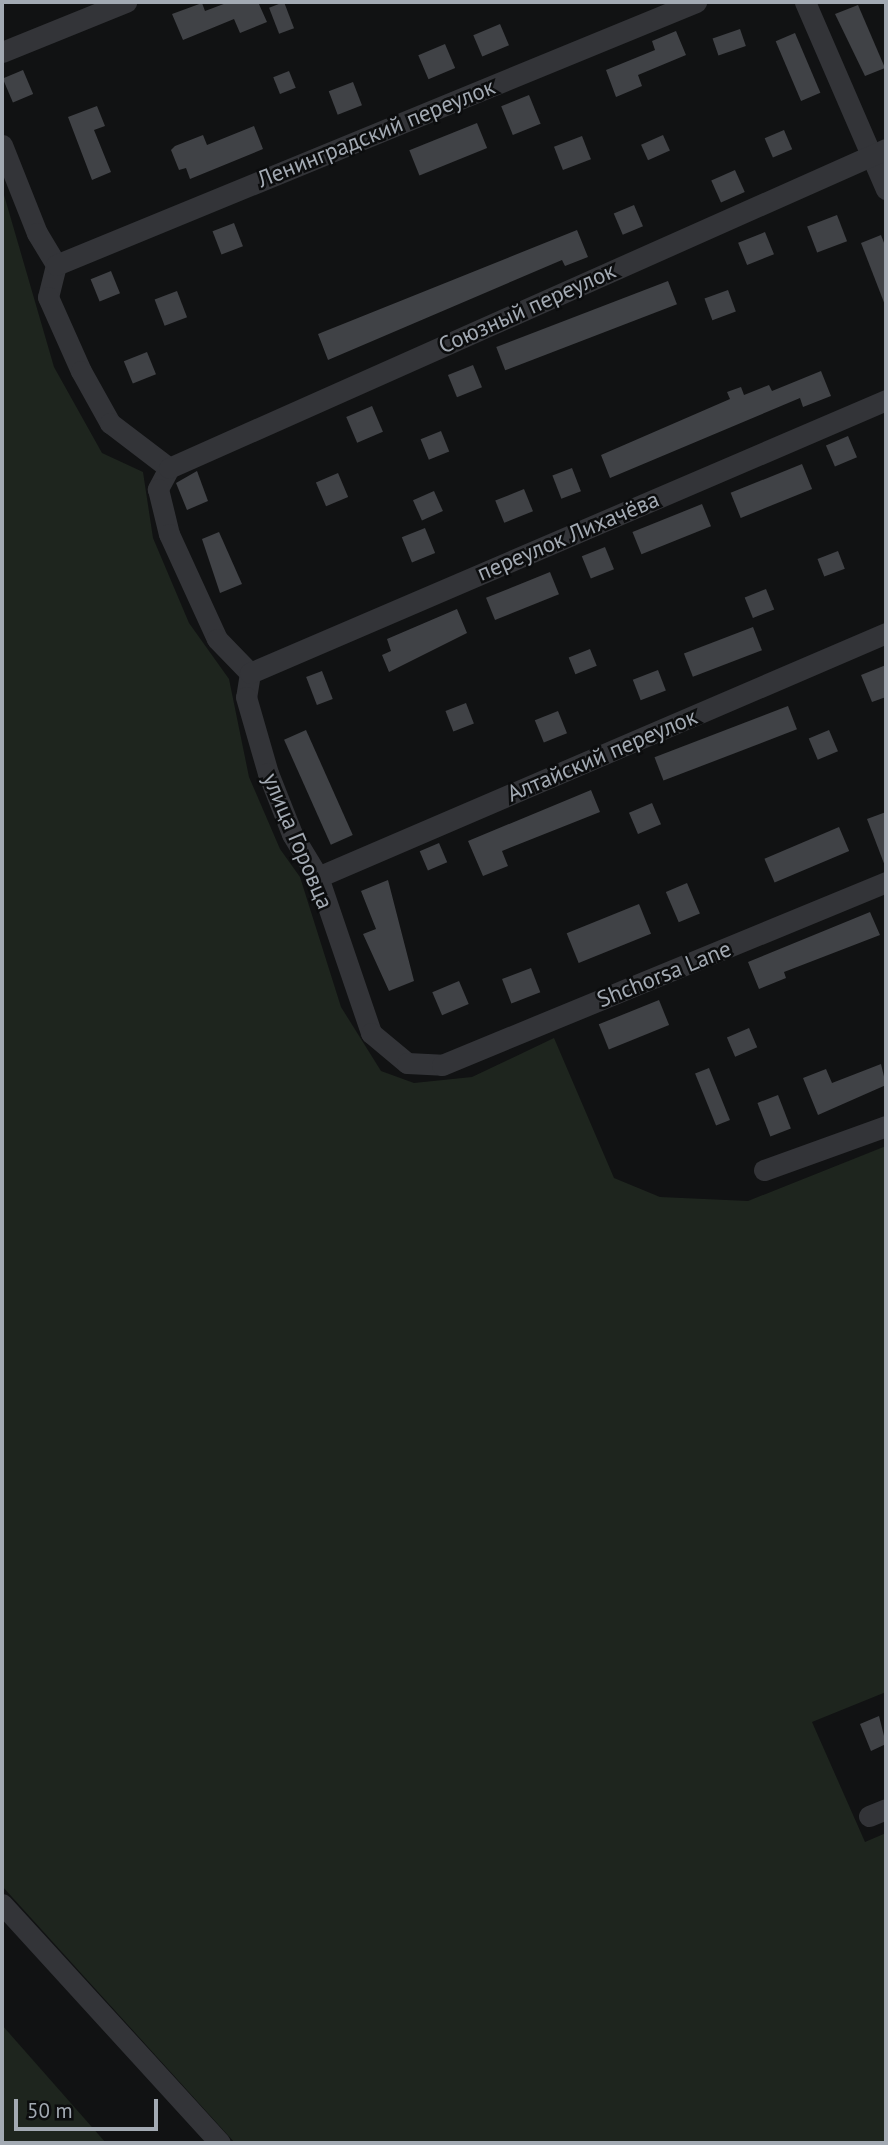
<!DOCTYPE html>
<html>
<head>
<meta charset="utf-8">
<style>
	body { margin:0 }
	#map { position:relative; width:888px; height:2145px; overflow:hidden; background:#111213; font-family:"PT Sans",sans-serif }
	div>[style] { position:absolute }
	.green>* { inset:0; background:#1e251e }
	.building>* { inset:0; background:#404246; transform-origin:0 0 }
	.minor>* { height:21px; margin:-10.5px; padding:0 10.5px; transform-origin:10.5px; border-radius:10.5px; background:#333438 }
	span { translate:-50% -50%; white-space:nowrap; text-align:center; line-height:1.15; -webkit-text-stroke:5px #0c0d0e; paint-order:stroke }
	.street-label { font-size:23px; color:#a3aab3 }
	.frame { position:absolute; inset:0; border:4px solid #a3aab3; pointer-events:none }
	.scale { position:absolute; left:14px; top:2099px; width:144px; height:32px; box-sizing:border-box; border:4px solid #a3aab3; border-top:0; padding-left:9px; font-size:21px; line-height:24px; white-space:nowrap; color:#a3aab3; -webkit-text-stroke:5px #0c0d0e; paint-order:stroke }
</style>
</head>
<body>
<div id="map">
	<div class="green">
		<div style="clip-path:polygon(2px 188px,54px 367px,102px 453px,143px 472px,153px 538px,189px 623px,229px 679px,249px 777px,280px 849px,300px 877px,341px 1007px,381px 1071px,414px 1083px,472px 1077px,554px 1038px,614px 1178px,660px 1197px,748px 1201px,886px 1146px,886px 1692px,812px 1722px,865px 1842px,886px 1833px,886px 2143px,235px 2143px,2px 1886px)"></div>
		<div style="clip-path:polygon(2px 2025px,106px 2143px,2px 2143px)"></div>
	</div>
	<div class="building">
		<div style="clip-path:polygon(229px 2px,258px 2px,267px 22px,240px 33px,234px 19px,183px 40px,172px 14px,202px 3px,205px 11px)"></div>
		<div style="left:284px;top:2px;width:28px;height:16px;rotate:69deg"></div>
		<div style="clip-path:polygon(858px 5px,885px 68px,865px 76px,835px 14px)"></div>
		<div style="left:500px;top:24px;width:23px;height:29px;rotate:67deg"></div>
		<div style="left:740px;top:29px;width:18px;height:29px;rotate:71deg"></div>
		<div style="clip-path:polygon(676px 31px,686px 55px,638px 75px,642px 86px,616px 97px,606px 70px,655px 50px,652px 41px)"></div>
		<div style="left:795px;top:33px;width:65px;height:21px;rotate:67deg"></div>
		<div style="left:445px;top:44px;width:26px;height:29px;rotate:67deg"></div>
		<div style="left:23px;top:70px;width:26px;height:22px;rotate:67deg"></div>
		<div style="left:289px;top:71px;width:18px;height:17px;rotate:68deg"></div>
		<div style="left:353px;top:82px;width:25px;height:26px;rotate:69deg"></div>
		<div style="left:529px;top:95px;width:31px;height:30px;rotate:68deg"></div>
		<div style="clip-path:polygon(97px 106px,105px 126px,94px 130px,111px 172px,92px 180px,68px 117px)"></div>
		<div style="left:477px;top:123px;width:27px;height:73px;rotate:68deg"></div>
		<div style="clip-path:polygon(254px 126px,263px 149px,190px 179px,186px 168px,179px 170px,171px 150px,175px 146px,203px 135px,207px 145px)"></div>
		<div style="left:784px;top:130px;width:21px;height:21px;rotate:67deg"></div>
		<div style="left:663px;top:135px;width:17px;height:24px;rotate:66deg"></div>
		<div style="left:582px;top:136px;width:25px;height:30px;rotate:69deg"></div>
		<div style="left:735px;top:170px;width:24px;height:26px;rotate:66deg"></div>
		<div style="left:634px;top:205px;width:23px;height:22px;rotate:67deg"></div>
		<div style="left:837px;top:215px;width:28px;height:32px;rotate:69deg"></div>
		<div style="left:234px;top:223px;width:25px;height:23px;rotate:69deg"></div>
		<div style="clip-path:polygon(577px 230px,588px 257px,565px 266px,562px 260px,328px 360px,318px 334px)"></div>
		<div style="left:765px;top:232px;width:24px;height:29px;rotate:68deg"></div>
		<div style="clip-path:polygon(881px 235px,886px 248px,885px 305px,861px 243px)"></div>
		<div style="left:111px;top:271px;width:24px;height:22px;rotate:68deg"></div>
		<div style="left:668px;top:281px;width:25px;height:184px;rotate:69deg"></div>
		<div style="left:728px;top:290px;width:23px;height:25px;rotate:70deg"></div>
		<div style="left:177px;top:291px;width:28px;height:24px;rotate:69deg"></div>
		<div style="left:147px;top:352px;width:24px;height:25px;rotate:68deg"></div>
		<div style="left:473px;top:365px;width:24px;height:27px;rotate:68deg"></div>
		<div style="clip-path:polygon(821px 371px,831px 396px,803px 407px,800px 398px,610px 478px,601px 455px,730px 399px,727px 392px,741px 387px,744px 395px,769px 385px,772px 391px)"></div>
		<div style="left:372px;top:406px;width:28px;height:28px;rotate:67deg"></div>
		<div style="left:441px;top:431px;width:22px;height:22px;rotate:68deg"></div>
		<div style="left:848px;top:436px;width:23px;height:24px;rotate:67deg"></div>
		<div style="left:802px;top:464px;width:27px;height:77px;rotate:68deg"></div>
		<div style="left:572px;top:468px;width:25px;height:21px;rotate:69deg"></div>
		<div style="clip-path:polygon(197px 471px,208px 501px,187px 510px,176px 483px)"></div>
		<div style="left:338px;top:473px;width:26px;height:24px;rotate:67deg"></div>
		<div style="left:524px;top:489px;width:24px;height:31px;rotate:68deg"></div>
		<div style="left:434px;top:491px;width:22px;height:23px;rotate:66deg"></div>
		<div style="left:702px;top:504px;width:24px;height:75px;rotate:68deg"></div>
		<div style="left:425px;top:528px;width:27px;height:25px;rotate:68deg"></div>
		<div style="clip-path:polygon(219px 532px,242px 584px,220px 593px,202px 539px)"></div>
		<div style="left:605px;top:547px;width:24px;height:25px;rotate:68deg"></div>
		<div style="left:838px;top:551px;width:19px;height:22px;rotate:69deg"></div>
		<div style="left:550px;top:572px;width:24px;height:69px;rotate:68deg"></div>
		<div style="left:766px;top:589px;width:22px;height:23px;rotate:68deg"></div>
		<div style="clip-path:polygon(457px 609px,467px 633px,389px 672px,382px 655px,391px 651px,387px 639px)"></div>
		<div style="left:753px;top:627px;width:25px;height:74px;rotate:69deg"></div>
		<div style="left:590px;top:649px;width:18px;height:23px;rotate:68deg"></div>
		<div style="clip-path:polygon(886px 665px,886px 697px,872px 702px,861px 675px)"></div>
		<div style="left:658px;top:670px;width:22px;height:27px;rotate:69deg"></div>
		<div style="left:322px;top:671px;width:30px;height:17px;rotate:69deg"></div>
		<div style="left:466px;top:703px;width:22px;height:22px;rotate:69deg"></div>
		<div style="left:788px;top:706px;width:25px;height:143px;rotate:69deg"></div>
		<div style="left:558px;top:711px;width:24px;height:25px;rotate:68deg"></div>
		<div style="left:306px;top:730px;width:115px;height:24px;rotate:66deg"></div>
		<div style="left:829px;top:730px;width:23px;height:22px;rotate:67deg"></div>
		<div style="clip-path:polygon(591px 790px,600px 812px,502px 851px,508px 866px,483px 876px,468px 841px)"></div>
		<div style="left:652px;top:803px;width:23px;height:25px;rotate:67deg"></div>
		<div style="clip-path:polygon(886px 812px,886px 865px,885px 866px,867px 819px)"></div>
		<div style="left:839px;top:827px;width:26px;height:81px;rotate:67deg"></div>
		<div style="left:439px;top:843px;width:21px;height:21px;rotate:67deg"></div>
		<div style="clip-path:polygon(388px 880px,414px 981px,389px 991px,363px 934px,376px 929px,361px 891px)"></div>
		<div style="left:687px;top:883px;width:33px;height:23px;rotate:67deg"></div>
		<div style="left:639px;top:904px;width:32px;height:78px;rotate:68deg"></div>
		<div style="clip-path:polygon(870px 912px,880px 935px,784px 972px,786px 978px,759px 989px,748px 962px)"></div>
		<div style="left:531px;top:968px;width:26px;height:31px;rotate:69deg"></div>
		<div style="left:459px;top:981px;width:25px;height:29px;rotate:67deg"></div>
		<div style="left:659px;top:1000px;width:27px;height:65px;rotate:68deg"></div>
		<div style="left:749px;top:1028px;width:21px;height:24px;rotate:67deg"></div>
		<div style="clip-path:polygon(881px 1064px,886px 1085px,818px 1115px,803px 1078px,826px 1069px,832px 1083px)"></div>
		<div style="left:709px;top:1068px;width:56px;height:15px;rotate:68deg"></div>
		<div style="left:778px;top:1095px;width:36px;height:22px;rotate:69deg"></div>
		<div style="clip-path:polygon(879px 1716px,886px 1744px,871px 1751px,860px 1724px)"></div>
	</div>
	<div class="minor">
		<div style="left:805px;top:2px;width:204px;rotate:66.6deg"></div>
		<div style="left:2px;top:52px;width:134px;rotate:-22deg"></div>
		<div style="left:2px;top:145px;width:95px;rotate:68.3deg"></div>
		<div style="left:37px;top:233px;width:37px;rotate:59deg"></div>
		<div style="left:56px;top:265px;width:33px;rotate:104deg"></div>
		<div style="left:48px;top:297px;width:81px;rotate:66deg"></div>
		<div style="left:81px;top:371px;width:60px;rotate:60.9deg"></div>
		<div style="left:110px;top:423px;width:74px;rotate:37.3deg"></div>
		<div style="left:169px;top:468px;width:24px;rotate:118deg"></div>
		<div style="left:158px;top:489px;width:46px;rotate:76.3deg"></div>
		<div style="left:169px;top:534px;width:115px;rotate:65.4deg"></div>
		<div style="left:217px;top:639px;width:47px;rotate:45.9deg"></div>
		<div style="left:250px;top:673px;width:24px;rotate:99deg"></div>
		<div style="left:246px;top:697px;width:79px;rotate:73.9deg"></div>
		<div style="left:268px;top:773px;width:66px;rotate:68.5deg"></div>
		<div style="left:292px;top:834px;width:50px;rotate:58.8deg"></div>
		<div style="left:318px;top:877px;width:165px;rotate:71.2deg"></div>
		<div style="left:371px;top:1033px;width:47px;rotate:39.8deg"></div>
		<div style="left:407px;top:1063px;width:35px;rotate:3deg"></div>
		<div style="left:442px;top:1065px;width:480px;rotate:-22.4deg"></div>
		<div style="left:56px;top:265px;width:692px;rotate:-22.34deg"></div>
		<div style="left:169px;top:468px;width:785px;rotate:-23.98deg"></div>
		<div style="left:250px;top:673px;width:692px;rotate:-23.23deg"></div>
		<div style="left:318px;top:877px;width:618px;rotate:-23.25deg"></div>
		<div style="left:764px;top:1170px;width:130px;rotate:-19.8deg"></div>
		<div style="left:869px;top:1816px;width:18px;rotate:-22deg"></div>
		<div style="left:2px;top:1904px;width:323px;rotate:47.6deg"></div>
	</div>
	<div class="street-label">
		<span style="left:376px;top:133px;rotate:-22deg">Ленинградский переулок</span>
		<span style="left:527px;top:308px;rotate:-24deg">Союзный переулок</span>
		<span style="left:568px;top:536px;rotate:-23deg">переулок Лихачёва</span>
		<span style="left:602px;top:755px;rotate:-23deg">Алтайский переулок</span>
		<span style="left:298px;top:841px;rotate:67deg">улица Горовца</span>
		<span style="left:664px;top:974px;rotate:-22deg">Shchorsa Lane</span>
	</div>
	<div class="frame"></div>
	<div class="scale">50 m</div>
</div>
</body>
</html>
